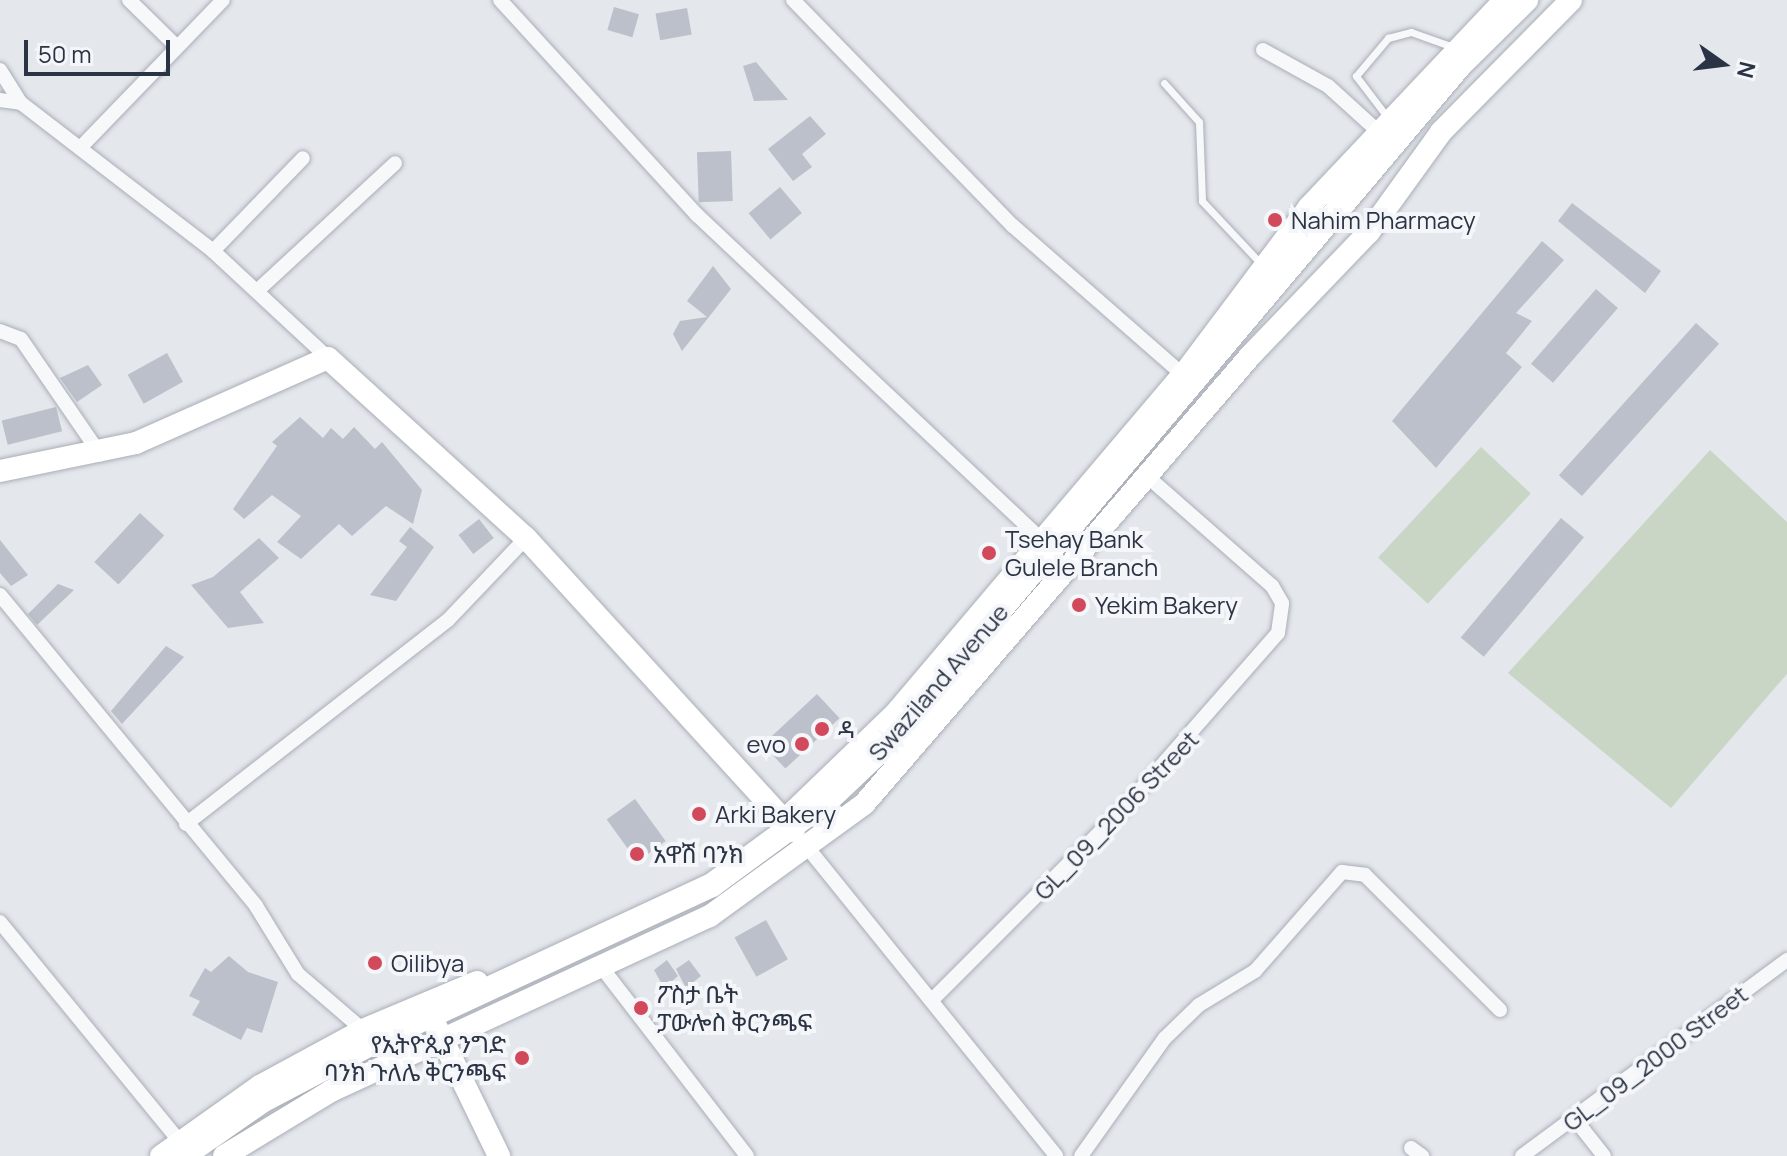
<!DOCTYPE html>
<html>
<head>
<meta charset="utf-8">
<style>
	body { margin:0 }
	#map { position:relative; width:1787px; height:1156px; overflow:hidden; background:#e4e7ec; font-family:Manrope,"Noto Sans Ethiopic",sans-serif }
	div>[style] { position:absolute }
	.green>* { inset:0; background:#c9d6c5; transform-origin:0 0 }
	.building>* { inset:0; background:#bbc0ca; transform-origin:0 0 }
	.roads { filter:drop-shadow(0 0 2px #a9aeb7) drop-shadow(0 0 2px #a9aeb7) }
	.lane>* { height:7px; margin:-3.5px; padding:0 3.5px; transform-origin:3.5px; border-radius:3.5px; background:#f7f8fa }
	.street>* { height:14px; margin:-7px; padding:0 7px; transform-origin:7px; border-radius:7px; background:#f7f8fa }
	.secondary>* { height:22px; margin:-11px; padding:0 11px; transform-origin:11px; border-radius:11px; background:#fff }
	.primary>* { height:24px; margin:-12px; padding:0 12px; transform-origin:12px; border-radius:12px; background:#fff }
	.dots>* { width:22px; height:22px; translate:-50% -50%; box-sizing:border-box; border:4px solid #f4f6f9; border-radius:50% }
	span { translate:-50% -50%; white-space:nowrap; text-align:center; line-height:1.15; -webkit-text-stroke:8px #f4f6f9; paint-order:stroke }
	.poi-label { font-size:24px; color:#2b3445 }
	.left { translate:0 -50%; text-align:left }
	.right { translate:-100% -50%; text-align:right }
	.street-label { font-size:24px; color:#2b3445 }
	.north { position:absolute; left:1683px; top:24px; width:80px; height:80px; -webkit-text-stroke:6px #f4f6f9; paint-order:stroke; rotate:104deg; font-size:22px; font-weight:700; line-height:32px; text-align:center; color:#2b3445 }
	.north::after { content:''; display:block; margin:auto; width:28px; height:36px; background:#2b3445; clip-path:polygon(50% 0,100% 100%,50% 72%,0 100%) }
	.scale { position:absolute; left:24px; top:40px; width:146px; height:36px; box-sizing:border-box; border:4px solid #2b3445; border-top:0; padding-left:10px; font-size:24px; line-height:28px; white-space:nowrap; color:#2b3445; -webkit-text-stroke:6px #f4f6f9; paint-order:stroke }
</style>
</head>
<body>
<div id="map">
	<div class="green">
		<div style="left:1481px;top:447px;width:68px;height:151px;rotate:43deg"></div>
		<div style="clip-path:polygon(1710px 450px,1787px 522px,1787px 674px,1671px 808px,1508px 673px)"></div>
	</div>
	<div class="building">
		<div style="left:614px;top:7px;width:26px;height:24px;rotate:16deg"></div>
		<div style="left:687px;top:8px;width:27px;height:32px;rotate:80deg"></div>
		<div style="clip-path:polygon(756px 62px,788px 100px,754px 101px,743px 66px)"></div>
		<div style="clip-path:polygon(810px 116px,826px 134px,802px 154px,812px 167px,793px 181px,768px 149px)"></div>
		<div style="left:731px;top:151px;width:50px;height:34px;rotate:88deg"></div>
		<div style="left:780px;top:187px;width:34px;height:41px;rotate:50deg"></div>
		<div style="clip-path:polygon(1572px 203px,1661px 271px,1645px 293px,1558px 221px)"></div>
		<div style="clip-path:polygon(1542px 241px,1564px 260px,1516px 313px,1532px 321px,1506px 353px,1522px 367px,1436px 468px,1392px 421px)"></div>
		<div style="clip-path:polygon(713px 266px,731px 289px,682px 351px,673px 334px,680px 321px,707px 317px,687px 301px)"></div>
		<div style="left:1596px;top:289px;width:29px;height:99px;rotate:41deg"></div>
		<div style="left:1696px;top:323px;width:31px;height:205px;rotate:42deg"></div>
		<div style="left:167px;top:353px;width:33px;height:45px;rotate:61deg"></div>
		<div style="clip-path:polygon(88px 365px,102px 385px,77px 402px,60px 378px)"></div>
		<div style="left:56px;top:407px;width:25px;height:56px;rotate:76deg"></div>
		<div style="clip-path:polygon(300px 417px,323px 438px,331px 428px,343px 439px,354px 427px,375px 449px,382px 442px,422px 490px,413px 524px,386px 506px,352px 536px,339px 524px,301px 559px,277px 542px,301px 516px,272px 495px,244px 519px,233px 509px,277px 446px,272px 442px)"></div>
		<div style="left:140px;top:513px;width:33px;height:67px;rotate:43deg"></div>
		<div style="left:1561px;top:518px;width:30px;height:156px;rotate:40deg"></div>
		<div style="left:479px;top:519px;width:24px;height:26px;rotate:52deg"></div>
		<div style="clip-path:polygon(410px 527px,434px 547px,396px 601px,370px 595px,407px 547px,399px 541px)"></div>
		<div style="clip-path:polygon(259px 538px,279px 558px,240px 592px,264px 623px,228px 628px,191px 585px,213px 577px)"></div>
		<div style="clip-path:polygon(0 540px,28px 575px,11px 586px,0 573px)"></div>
		<div style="clip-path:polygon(58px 584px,74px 590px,37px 625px,28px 614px)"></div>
		<div style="clip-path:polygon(166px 646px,184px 657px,122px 724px,111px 711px)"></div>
		<div style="left:817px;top:694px;width:33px;height:74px;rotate:47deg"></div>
		<div style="left:635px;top:799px;width:52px;height:35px;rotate:54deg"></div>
		<div style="left:766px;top:920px;width:45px;height:36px;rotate:61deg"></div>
		<div style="clip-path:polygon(229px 956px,248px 972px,278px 982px,262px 1033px,247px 1028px,241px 1040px,192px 1015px,200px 1001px,189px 996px,205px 968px,211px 972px)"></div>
		<div style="clip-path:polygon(667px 960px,678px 976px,664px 988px,654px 970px)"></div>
		<div style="clip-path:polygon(689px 960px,701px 976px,686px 988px,676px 969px)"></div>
	</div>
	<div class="roads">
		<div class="lane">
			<div style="left:1164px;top:83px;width:52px;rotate:48.1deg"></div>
			<div style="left:1199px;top:122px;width:79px;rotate:87.8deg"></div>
			<div style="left:1202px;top:201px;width:88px;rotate:46.8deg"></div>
			<div style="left:1388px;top:118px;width:53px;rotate:-127.3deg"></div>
			<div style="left:1356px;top:76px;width:50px;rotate:-49.9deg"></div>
			<div style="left:1388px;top:38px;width:24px;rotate:-15deg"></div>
			<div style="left:1411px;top:32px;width:48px;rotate:19.6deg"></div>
		</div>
		<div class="street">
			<div style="left:129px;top:0;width:66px;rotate:44.4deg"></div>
			<div style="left:500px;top:0;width:292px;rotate:47.5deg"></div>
			<div style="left:697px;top:215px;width:475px;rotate:43.3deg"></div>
			<div style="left:793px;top:0;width:315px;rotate:45.8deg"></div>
			<div style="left:1013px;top:226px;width:226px;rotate:41.2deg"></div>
			<div style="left:1263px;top:50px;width:74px;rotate:29deg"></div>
			<div style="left:1328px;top:86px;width:72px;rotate:42.2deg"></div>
			<div style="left:0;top:70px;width:39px;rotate:58deg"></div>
			<div style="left:21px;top:103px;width:242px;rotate:37.6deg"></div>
			<div style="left:213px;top:251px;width:157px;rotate:42.9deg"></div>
			<div style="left:0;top:100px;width:21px;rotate:8deg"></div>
			<div style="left:81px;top:147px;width:204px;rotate:-46deg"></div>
			<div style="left:213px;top:251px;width:129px;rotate:-45.9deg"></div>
			<div style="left:257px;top:291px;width:188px;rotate:-42.8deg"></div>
			<div style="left:0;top:331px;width:22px;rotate:21deg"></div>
			<div style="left:21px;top:339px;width:140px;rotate:55.5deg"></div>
			<div style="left:0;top:595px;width:403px;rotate:50.5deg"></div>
			<div style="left:256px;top:906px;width:80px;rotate:58.3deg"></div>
			<div style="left:298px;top:974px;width:86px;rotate:40.7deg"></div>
			<div style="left:186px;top:824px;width:332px;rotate:-37.9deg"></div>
			<div style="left:448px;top:620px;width:113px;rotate:-46.4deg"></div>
			<div style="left:803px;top:842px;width:403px;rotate:51.1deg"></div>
			<div style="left:0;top:922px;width:283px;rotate:50.7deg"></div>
			<div style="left:603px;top:969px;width:236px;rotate:52.4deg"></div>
			<div style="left:933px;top:999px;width:273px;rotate:-45deg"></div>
			<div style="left:1126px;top:806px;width:230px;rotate:-48.7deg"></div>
			<div style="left:1278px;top:633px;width:30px;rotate:-82deg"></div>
			<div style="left:1282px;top:603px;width:20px;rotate:-120deg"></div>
			<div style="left:1272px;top:586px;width:167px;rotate:-138.7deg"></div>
			<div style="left:1574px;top:1118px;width:48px;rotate:51.7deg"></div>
			<div style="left:1411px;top:1148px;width:14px;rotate:36deg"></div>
			<div style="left:1081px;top:1156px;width:145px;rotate:-54.6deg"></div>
			<div style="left:1165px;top:1038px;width:47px;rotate:-44.1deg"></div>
			<div style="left:1199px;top:1005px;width:66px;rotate:-31.3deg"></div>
			<div style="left:1255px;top:971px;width:132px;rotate:-48.7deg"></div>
			<div style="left:1342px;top:872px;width:23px;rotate:7deg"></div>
			<div style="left:1365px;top:875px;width:191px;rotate:45deg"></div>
			<div style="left:1522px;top:1156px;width:330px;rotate:-36.5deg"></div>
		</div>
		<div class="secondary">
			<div style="left:0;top:471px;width:139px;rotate:-11.6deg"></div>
			<div style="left:136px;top:443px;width:210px;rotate:-23.9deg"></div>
			<div style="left:328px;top:358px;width:268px;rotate:42.3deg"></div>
			<div style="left:526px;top:538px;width:397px;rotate:47.6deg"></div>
			<div style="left:792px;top:813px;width:143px;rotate:-43.9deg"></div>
			<div style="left:895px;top:714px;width:445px;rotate:-49.7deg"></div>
			<div style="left:1183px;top:375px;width:210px;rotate:-53.1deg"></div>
			<div style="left:1309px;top:207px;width:285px;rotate:-46.6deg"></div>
			<div style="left:435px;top:1024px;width:147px;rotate:64.1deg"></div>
			<div style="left:161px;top:1156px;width:121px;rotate:-35.3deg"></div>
			<div style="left:260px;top:1086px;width:117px;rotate:-28.5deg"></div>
			<div style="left:363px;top:1030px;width:124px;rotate:-22.8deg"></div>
			<div style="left:224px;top:1156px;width:125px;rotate:-31.3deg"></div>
			<div style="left:331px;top:1091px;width:417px;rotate:-24.8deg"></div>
			<div style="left:710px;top:916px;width:190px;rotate:-36deg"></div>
			<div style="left:864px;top:804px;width:593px;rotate:-49.24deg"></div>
			<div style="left:1251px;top:355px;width:170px;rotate:-46.2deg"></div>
			<div style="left:1369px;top:232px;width:123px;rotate:-54.2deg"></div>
			<div style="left:1441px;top:132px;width:185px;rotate:-45.4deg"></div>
		</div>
		<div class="primary">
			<div style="left:183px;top:1156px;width:96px;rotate:-34.8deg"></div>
			<div style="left:262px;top:1101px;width:129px;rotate:-27.8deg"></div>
			<div style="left:376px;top:1041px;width:370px;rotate:-24.9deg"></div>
			<div style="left:712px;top:885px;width:145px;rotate:-36.3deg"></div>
			<div style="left:829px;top:799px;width:80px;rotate:-43.5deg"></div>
			<div style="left:887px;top:744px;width:888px;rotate:-49.84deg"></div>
			<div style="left:1460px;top:65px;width:93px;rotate:-44.6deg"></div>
		</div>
	</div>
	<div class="dots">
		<div style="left:1275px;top:220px;background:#d1495b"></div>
		<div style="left:989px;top:553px;background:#d1495b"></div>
		<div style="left:1079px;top:605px;background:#d1495b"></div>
		<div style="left:822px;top:729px;background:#d1495b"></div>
		<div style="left:802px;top:744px;background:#d1495b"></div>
		<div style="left:699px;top:814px;background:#d1495b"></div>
		<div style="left:637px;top:854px;background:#d1495b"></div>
		<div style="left:375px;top:963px;background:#d1495b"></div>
		<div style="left:641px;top:1008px;background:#d1495b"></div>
		<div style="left:522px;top:1058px;background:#d1495b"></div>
	</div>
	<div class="poi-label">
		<span class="left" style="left:1291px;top:220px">Nahim Pharmacy</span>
		<span class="left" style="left:1005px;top:553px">Tsehay Bank<br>Gulele Branch</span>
		<span class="left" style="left:1095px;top:605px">Yekim Bakery</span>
		<span class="left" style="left:838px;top:729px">ዳ</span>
		<span class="right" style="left:786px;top:744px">evo</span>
		<span class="left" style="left:715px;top:814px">Arki Bakery</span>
		<span class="left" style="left:653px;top:854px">አዋሽ ባንክ</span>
		<span class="left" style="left:391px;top:963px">Oilibya</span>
		<span class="left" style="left:657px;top:1008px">ፖስታ ቤት<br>ፓውሎስ ቅርንጫፍ</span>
		<span class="right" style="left:506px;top:1058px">የኢትዮጲያ ንግድ<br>ባንክ ጉለሌ ቅርንጫፍ</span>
	</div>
	<div class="street-label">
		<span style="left:938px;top:682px;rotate:-49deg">Swaziland Avenue</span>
		<span style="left:1116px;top:815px;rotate:-46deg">GL_09_2006 Street</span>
		<span style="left:1655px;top:1058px;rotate:-37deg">GL_09_2000 Street</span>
	</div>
	<div class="north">N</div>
	<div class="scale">50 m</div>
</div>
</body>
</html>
